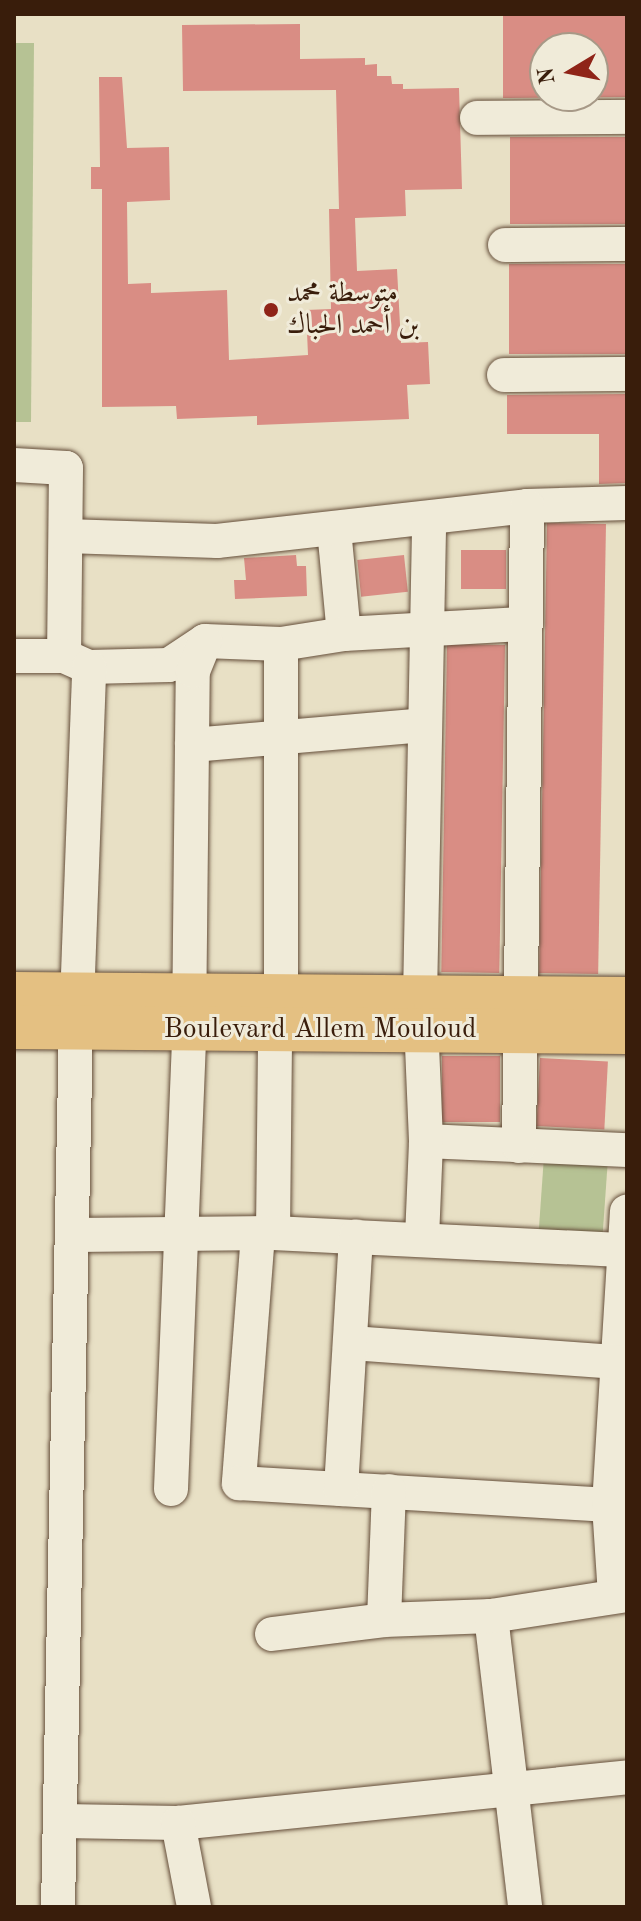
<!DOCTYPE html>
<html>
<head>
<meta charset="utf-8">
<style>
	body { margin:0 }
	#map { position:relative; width:641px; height:1921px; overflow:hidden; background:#e8e0c5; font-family:"Old Standard TT",Amiri,serif }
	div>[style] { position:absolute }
	.green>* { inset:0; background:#b6c294; transform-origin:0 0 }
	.building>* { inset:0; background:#d98d84; transform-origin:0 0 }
	.roads { filter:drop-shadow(0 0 2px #654e3a) drop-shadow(0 0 2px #654e3a) }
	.minor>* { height:34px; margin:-17px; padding:0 17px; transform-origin:17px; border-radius:17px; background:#f0ebd9 }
	.major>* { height:44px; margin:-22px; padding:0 22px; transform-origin:22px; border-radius:22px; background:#e4c082 }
	.dots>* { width:22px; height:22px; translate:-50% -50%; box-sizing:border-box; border:4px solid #f0ebd9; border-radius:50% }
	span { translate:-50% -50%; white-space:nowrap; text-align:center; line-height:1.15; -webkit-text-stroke:6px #f0ebd9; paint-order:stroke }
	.poi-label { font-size:28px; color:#391d0b }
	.left { translate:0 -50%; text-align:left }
	.street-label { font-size:28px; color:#391d0b }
	.frame { position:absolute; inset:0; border:16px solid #391d0b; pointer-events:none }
	.north { position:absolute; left:529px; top:32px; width:80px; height:80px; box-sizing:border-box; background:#f0ebd9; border:2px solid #a79987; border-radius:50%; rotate:260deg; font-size:22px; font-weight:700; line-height:32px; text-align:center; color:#391d0b }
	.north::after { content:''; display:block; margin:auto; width:28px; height:36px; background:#8f2418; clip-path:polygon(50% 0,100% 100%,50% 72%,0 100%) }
</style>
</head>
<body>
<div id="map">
	<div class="green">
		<div style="clip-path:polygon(14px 43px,34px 43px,31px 422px,14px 422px)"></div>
		<div style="left:544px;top:1156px;width:64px;height:78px;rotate:4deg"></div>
	</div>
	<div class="building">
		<div style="clip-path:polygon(evenodd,503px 14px,627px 14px,627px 97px,503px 98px,503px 14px,545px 48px,593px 48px,593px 96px,545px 96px,545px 48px)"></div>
		<div style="clip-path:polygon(300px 24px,300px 59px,365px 58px,365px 65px,377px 64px,377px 76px,391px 76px,392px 84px,403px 84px,403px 89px,459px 88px,462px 189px,405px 190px,406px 216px,355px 218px,357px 271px,397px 269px,401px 343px,428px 342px,430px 384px,407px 385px,409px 419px,257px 425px,257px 416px,177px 419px,176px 406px,102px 407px,102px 189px,91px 189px,91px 167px,100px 167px,99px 77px,122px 77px,127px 148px,169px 147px,170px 200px,127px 202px,128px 284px,151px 283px,151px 293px,227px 290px,229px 360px,308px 355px,306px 310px,331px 309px,329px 209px,339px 209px,336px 90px,183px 91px,182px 25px)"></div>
		<div style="left:627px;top:137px;width:87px;height:117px;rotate:90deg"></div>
		<div style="left:627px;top:264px;width:90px;height:118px;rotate:90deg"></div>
		<div style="clip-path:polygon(627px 394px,627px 483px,599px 484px,599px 434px,507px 434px,507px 395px)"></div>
		<div style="left:606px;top:524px;width:450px;height:59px;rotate:91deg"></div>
		<div style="left:506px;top:550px;width:39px;height:45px;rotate:90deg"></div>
		<div style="clip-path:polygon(296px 555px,297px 566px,306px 566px,307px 596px,235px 599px,234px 580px,246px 580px,244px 558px)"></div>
		<div style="left:404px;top:555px;width:37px;height:47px;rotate:84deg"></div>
		<div style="left:505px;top:645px;width:328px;height:58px;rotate:91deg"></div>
		<div style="left:442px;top:1056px;width:58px;height:66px"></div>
		<div style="left:540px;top:1058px;width:68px;height:68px;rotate:3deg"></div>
	</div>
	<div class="roads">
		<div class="minor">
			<div style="left:477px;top:118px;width:150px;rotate:-0.4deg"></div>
			<div style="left:505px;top:245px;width:122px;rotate:-0.5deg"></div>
			<div style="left:504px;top:375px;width:123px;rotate:-0.5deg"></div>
			<div style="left:14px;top:465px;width:52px;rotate:3.3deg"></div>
			<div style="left:66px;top:468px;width:188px;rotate:90.6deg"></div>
			<div style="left:334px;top:529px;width:105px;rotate:84.6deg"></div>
			<div style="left:66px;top:536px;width:151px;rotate:1.9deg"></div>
			<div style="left:217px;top:541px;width:312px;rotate:-6.4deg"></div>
			<div style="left:527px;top:506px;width:100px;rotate:-1.7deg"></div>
			<div style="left:14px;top:656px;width:50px"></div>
			<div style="left:64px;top:656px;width:27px;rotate:24deg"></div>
			<div style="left:89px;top:667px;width:80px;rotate:-1.4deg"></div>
			<div style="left:169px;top:665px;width:43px;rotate:-33.7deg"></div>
			<div style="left:205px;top:641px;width:76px;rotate:2.3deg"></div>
			<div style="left:281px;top:644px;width:64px;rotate:-9deg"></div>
			<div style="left:344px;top:634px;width:178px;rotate:-3.2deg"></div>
			<div style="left:192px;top:745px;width:233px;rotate:-4.9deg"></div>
			<div style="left:426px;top:1141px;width:201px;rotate:2.6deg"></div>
			<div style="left:519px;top:1146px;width:640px;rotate:-89.28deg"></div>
			<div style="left:273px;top:1233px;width:201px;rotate:-89.4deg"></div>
			<div style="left:275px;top:1032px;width:34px;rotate:-80deg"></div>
			<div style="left:281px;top:999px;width:355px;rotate:-90deg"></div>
			<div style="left:258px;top:1234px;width:250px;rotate:94.4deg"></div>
			<div style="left:239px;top:1483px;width:371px;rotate:3.4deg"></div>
			<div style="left:609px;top:1505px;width:294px;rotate:-86.5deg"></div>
			<div style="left:74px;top:1235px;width:199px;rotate:-0.6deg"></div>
			<div style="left:273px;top:1233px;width:353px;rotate:2.8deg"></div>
			<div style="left:422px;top:1238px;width:97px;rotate:-87.6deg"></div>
			<div style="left:426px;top:1141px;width:143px;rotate:-92.4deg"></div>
			<div style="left:420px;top:998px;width:480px;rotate:-88.9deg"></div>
			<div style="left:351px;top:1343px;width:268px;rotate:4.1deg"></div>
			<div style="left:171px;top:1489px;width:458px;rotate:-87.7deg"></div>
			<div style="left:189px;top:1031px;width:360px;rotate:-89.4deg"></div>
			<div style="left:193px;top:671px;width:32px;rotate:-68deg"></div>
			<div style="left:341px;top:1489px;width:253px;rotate:-86.6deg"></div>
			<div style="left:609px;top:1505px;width:91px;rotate:86.2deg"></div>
			<div style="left:491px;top:1616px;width:293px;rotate:83.3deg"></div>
			<div style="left:384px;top:1620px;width:129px;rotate:-87.8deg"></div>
			<div style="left:272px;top:1634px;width:113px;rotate:-7.1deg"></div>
			<div style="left:384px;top:1620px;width:107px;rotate:-2.1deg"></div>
			<div style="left:491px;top:1616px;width:138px;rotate:-8.8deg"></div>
			<div style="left:63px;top:1821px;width:115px;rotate:1deg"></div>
			<div style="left:178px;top:1823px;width:451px;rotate:-5.8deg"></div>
			<div style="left:178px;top:1823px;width:86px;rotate:79.2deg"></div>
			<div style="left:58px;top:1907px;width:878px;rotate:-88.83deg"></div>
			<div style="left:76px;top:1029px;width:362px;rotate:-87.9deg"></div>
		</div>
		<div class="major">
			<div style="left:14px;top:994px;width:613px;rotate:0.47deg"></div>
			<div style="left:14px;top:1027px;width:613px;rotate:0.47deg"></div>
		</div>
	</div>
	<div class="dots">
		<div style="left:271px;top:310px;background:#8f2418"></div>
	</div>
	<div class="poi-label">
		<span class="left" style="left:287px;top:310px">متوسطة محمد<br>بن أحمد الحباك</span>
	</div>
	<div class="street-label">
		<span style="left:320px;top:1030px">Boulevard Allem Mouloud</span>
	</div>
	<div class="frame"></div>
	<div class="north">N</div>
</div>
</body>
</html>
